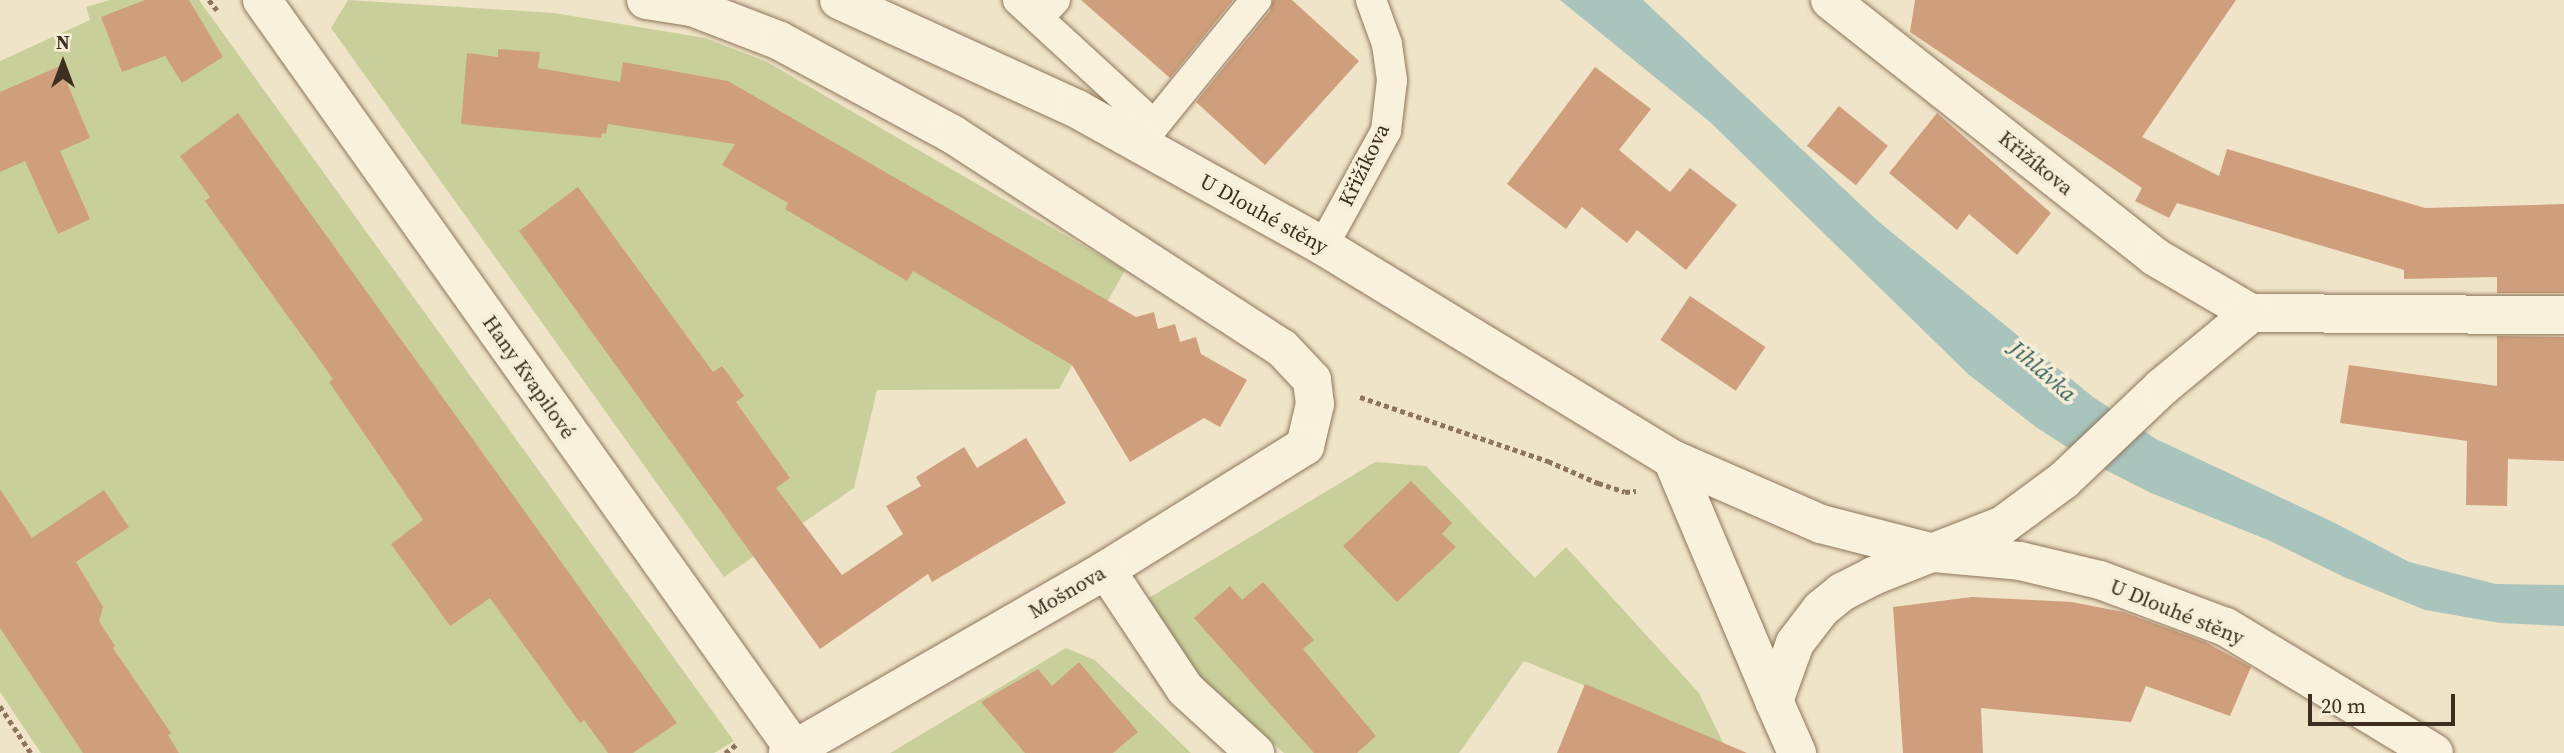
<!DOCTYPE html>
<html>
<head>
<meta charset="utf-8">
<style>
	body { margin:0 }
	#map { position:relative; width:2564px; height:753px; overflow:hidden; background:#f0e4c8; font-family:"Source Serif 4",serif }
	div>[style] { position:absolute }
	.green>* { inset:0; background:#c9cf9b }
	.water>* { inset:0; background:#a9c4bc }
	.building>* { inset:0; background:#cf9f7d; transform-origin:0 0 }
	.path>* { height:4.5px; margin-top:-2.25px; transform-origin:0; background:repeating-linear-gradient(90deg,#8d765c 0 5px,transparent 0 8.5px) }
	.roads { filter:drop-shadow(0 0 2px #8d765c) drop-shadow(0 0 2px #8d765c) }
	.lane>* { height:30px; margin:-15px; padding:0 15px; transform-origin:15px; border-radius:15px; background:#faf1dc }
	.street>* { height:38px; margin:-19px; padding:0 19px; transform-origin:19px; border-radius:19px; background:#faf1dc }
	span { translate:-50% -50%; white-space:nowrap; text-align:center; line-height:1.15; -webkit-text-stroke:7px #f7eed8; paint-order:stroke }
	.street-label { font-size:21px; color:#3d2e20 }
	.water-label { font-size:23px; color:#2f5d5a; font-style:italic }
	.north { position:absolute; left:28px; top:28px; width:70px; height:70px; -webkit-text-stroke:5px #f7eed8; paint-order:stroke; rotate:0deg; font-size:19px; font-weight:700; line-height:28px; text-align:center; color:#3d2e20 }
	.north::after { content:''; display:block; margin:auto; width:24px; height:32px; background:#3d2e20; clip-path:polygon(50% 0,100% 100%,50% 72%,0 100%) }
	.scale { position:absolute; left:2308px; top:694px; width:147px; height:32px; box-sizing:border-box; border:4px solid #3d2e20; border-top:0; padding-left:9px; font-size:21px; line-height:24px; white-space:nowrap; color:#3d2e20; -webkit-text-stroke:5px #f7eed8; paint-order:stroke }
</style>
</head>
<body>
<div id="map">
	<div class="green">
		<div style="clip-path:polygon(110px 0,199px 0,734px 741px,714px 753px,41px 753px,0 692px,0 61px,90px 20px,86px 7px)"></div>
		<div style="clip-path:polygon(348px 0,554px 13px,705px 38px,767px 62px,1125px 270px,1059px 389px,877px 390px,854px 488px,724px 577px,331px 28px)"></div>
		<div style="clip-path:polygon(1375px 462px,1426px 466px,1535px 578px,1566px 547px,1699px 693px,1728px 753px,1681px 725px,1524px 661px,1459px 753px,1284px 753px,1127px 611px)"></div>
		<div style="clip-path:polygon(1066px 648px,1095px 660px,1191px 753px,890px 753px)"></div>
	</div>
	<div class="water">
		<div style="clip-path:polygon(1560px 0,1643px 0,1879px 222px,2093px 397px,2156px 439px,2337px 524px,2409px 562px,2496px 584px,2564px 585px,2564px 626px,2500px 623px,2425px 610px,2344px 577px,2268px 540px,2151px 493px,2090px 462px,2036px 427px,1968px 374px,1710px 122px)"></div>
	</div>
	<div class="building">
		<div style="clip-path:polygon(145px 0,189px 0,223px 57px,182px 83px,165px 56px,122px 72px,101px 17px)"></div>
		<div style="clip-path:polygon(1081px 0,1233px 0,1170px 78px)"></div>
		<div style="clip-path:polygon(1273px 0,1292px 0,1359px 61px,1265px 165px,1196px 102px,1270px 11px)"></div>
		<div style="clip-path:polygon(1915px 0,2236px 0,2142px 137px,2219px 176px,2227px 149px,2425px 208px,2564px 204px,2564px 293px,2497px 293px,2497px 277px,2404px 279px,2404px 270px,2177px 203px,2169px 218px,2135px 201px,2142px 188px,1910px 32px)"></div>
		<div style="clip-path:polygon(498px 49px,540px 52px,538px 68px,620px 82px,623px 62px,728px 81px,1136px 317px,1154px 312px,1158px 329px,1175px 324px,1180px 342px,1196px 337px,1201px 354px,1247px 380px,1220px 427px,1204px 418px,1130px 462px,1072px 365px,913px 271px,907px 281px,785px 209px,788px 203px,722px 165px,735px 144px,608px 124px,606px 134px,602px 133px,601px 138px,461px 124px,467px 53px,498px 57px)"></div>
		<div style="clip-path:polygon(60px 66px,90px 138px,60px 151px,90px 219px,58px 234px,25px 161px,0 172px,0 92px)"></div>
		<div style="clip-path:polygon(1595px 67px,1651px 109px,1619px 150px,1670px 192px,1690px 168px,1737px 205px,1686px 270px,1637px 230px,1627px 243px,1582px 207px,1566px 229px,1507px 184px)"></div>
		<div style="left:1839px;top:106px;width:63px;height:51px;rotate:39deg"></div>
		<div style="clip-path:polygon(238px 113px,677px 723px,633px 753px,608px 753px,584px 720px,580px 723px,490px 598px,450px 626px,391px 544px,423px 520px,329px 382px,333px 379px,205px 201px,210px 197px,180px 156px)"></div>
		<div style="clip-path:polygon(1937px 113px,2051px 213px,2017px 255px,1969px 214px,1957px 230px,1889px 173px)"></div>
		<div style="clip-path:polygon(578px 187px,713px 372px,722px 366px,744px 396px,736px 402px,790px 478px,776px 488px,842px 575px,903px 534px,886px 506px,921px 486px,916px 477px,964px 447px,977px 468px,1026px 438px,1066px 503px,932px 582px,928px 574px,820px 649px,519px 231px)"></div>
		<div style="left:1690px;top:296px;width:91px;height:53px;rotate:34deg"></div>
		<div style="clip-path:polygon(2497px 336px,2564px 337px,2564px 461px,2508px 459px,2507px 506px,2466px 505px,2467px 441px,2340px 423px,2349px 365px,2497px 386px)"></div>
		<div style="clip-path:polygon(1411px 481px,1452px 523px,1442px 534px,1456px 547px,1397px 602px,1343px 546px)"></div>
		<div style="clip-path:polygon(0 489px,32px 538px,104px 490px,129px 527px,76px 562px,103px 607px,99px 621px,115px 646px,113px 648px,171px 733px,168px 735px,179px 753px,83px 753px,0 628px)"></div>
		<div style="clip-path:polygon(1263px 582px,1314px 640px,1303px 649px,1376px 736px,1357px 753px,1314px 753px,1194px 618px,1230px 586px,1242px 600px)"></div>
		<div style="clip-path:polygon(1972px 597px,2072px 602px,2123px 612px,2205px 642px,2251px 667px,2230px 716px,2146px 686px,2131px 722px,1981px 708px,1983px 753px,1903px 753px,1893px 607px)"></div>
		<div style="clip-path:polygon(1079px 662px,1138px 732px,1113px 753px,1025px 753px,981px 702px,1038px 669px,1052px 686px)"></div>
		<div style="clip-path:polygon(1585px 684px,1747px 753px,1557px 753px)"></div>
	</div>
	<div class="path">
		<div style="left:209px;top:0;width:13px;rotate:51deg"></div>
		<div style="left:1360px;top:397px;width:199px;rotate:18.8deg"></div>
		<div style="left:1548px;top:461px;width:55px;rotate:23.7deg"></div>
		<div style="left:1598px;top:483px;width:28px;rotate:18deg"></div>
		<div style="left:1625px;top:492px;width:11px;rotate:-5deg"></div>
		<div style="left:0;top:706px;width:56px;rotate:56.6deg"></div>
		<div style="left:725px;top:753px;width:15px;rotate:-37deg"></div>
	</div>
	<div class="roads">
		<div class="lane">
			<div style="left:1018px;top:0;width:185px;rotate:42.6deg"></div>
			<div style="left:1038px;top:18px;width:25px;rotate:-47deg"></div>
			<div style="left:1139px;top:144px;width:186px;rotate:-50.9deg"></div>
			<div style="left:1323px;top:246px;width:131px;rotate:-61.3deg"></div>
			<div style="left:1386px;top:131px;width:51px;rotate:-83.3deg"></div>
			<div style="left:1392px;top:80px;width:36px;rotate:-98deg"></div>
			<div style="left:1387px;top:44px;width:47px;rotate:-110deg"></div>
		</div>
		<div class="street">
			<div style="left:262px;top:0;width:924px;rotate:54.61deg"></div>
			<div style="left:646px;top:0;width:47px;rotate:8.7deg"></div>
			<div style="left:692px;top:7px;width:94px;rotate:21.1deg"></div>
			<div style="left:780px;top:41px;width:196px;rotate:28.4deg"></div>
			<div style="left:952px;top:134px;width:393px;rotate:33deg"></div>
			<div style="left:1282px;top:348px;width:44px;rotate:46.8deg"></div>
			<div style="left:1312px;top:380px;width:24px;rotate:83deg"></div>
			<div style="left:1315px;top:404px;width:43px;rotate:103.4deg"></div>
			<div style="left:1305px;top:446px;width:234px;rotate:148.1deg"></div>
			<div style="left:1106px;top:570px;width:367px;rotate:150.1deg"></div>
			<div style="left:839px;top:0;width:262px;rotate:24.6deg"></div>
			<div style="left:1077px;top:109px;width:282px;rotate:29.1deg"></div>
			<div style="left:1323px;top:246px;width:409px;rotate:31.4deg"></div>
			<div style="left:1672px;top:459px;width:163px;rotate:23.6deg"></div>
			<div style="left:1821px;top:524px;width:117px;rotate:14.4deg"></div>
			<div style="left:1934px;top:553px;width:86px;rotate:5.3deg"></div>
			<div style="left:2020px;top:561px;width:82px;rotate:13.4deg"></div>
			<div style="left:2100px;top:580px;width:134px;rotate:20.5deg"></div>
			<div style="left:2226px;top:627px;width:243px;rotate:31.2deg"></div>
			<div style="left:1830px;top:0;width:414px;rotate:38.3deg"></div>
			<div style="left:2155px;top:257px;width:111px;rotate:30.3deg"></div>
			<div style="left:2251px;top:313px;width:313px;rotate:0.4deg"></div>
			<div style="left:1672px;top:459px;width:263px;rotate:67.1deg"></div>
			<div style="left:1774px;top:701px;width:62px;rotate:-70.1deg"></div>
			<div style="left:1795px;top:643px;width:43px;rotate:-52.6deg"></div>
			<div style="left:1821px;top:609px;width:27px;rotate:-39deg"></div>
			<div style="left:1842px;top:592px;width:35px;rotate:-27deg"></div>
			<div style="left:1873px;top:576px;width:140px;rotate:-21.4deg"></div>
			<div style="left:2003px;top:525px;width:76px;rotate:-36.4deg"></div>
			<div style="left:2064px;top:480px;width:135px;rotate:-43.5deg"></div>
			<div style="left:2162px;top:387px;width:116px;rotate:-39.7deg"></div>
			<div style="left:1106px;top:570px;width:143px;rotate:56.4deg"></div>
			<div style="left:1185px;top:689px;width:95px;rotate:42.4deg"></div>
			<div style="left:1774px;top:701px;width:57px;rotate:66.1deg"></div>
		</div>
	</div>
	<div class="street-label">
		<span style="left:2036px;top:163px;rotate:39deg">Křižíkova</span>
		<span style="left:1364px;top:165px;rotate:-64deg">Křižíkova</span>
		<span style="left:1264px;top:214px;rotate:29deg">U Dlouhé stěny</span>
		<span style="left:529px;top:377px;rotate:55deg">Hany Kvapilové</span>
		<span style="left:1067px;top:592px;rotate:-30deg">Mošnova</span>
		<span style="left:2177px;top:612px;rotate:22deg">U Dlouhé stěny</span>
	</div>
	<div class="water-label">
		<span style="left:2043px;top:371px;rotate:41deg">Jihlávka</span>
	</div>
	<div class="north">N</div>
	<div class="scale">20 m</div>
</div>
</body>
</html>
